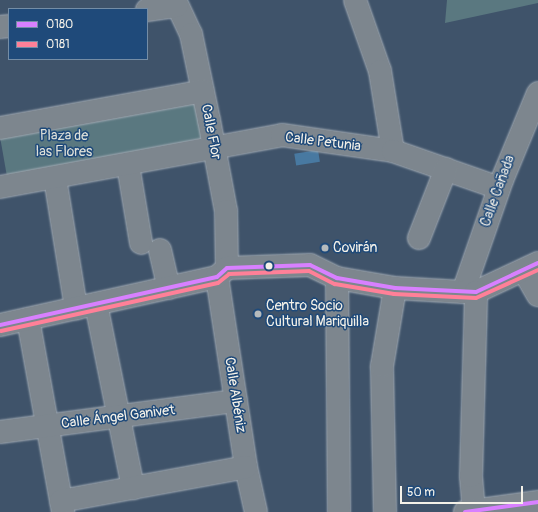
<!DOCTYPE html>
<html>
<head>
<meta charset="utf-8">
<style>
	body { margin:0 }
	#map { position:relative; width:538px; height:512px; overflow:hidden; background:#3f536a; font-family:Pangolin,sans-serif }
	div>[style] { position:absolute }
	.green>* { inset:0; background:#5a7880; transform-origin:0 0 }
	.water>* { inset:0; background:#4879a1; transform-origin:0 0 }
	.roads { filter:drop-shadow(0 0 1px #a0a9b2) drop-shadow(0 0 1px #a0a9b2) }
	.minor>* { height:22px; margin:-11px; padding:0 11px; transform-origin:11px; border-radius:11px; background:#7d868e }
	.bus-1>* { height:4px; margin:-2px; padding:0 2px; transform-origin:2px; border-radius:2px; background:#d880ff }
	.bus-2>* { height:4px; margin:-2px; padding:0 2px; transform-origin:2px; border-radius:2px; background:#ff8098 }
	.dots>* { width:11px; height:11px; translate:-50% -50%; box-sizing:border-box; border:2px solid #1f4a7a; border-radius:50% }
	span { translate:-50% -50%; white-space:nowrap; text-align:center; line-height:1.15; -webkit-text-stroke:3px #1f4a7a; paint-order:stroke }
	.street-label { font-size:14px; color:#f4f1e8 }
	.park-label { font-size:14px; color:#dee0d9 }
	.poi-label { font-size:14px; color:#f4f1e8 }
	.left { translate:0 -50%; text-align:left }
	.legend { position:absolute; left:8px; top:8px; width:140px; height:52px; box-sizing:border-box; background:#1f4a7a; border:1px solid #748da6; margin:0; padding:5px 7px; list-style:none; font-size:12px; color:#f4f1e8 }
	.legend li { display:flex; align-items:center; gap:8px; height:20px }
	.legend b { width:20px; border:1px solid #748da6 }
	.scale { position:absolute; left:400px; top:486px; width:123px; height:18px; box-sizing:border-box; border:2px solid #f4f1e8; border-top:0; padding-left:5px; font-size:12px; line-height:14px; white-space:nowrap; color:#f4f1e8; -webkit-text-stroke:3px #1f4a7a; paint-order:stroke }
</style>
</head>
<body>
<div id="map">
	<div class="green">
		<div style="clip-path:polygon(447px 0,538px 0,538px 3px,445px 23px)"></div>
		<div style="left:200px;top:102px;width:41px;height:203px;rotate:80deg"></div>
	</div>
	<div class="water">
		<div style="left:318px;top:150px;width:12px;height:24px;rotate:81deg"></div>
	</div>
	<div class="roads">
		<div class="minor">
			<div style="left:175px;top:0;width:38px;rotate:65deg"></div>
			<div style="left:191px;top:34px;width:88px;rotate:78.2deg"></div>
			<div style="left:209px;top:120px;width:93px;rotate:79.4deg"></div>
			<div style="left:226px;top:211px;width:57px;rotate:89deg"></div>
			<div style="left:355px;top:0;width:75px;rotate:70.6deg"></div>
			<div style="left:380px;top:71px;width:81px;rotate:80.8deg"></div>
			<div style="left:147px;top:10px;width:30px;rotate:-8deg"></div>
			<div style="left:0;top:27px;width:9px;rotate:-6deg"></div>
			<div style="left:0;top:128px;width:206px;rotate:-10.3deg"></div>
			<div style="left:128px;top:165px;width:79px;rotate:80.5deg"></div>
			<div style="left:55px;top:178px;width:132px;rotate:80.8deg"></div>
			<div style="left:0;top:187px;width:287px;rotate:-10.4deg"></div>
			<div style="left:282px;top:135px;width:112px;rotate:8.2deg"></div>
			<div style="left:393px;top:151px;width:112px;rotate:19.2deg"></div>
			<div style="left:419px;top:238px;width:74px;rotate:-68.6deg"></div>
			<div style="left:160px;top:250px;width:39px;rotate:77deg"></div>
			<div style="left:524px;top:271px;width:28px;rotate:60deg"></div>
			<div style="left:217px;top:277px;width:192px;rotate:81.3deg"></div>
			<div style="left:246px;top:467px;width:46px;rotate:77.5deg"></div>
			<div style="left:337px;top:278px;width:234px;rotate:89.5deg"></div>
			<div style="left:463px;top:292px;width:119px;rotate:-70.8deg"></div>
			<div style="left:502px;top:180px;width:94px;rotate:-67.5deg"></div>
			<div style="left:96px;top:304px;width:188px;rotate:78.6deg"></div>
			<div style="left:28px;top:319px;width:196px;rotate:79.7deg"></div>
			<div style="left:0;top:325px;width:222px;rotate:-12.5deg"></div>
			<div style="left:217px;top:277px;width:13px;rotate:-42deg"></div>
			<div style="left:227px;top:268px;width:83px;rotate:-2.1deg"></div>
			<div style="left:310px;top:265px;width:30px;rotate:26deg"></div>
			<div style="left:337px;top:278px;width:59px;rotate:9.8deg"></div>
			<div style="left:395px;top:288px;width:68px;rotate:3.4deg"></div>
			<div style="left:463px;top:292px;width:13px"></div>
			<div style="left:476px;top:292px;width:68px;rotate:-25.1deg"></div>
			<div style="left:0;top:432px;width:238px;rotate:-7.5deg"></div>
			<div style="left:61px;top:501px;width:188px;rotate:-10.4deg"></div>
			<div style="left:474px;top:511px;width:35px;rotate:-95deg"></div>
			<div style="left:471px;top:476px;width:184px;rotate:-88.4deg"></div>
			<div style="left:385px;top:512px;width:146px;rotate:-91.2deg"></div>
			<div style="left:382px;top:366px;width:79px;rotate:-80.5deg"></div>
			<div style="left:465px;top:512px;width:74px;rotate:-7.8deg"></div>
		</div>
	</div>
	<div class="bus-1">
		<div style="left:0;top:325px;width:222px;rotate:-12.5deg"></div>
		<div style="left:217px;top:277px;width:13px;rotate:-42deg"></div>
		<div style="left:227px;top:268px;width:83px;rotate:-2.1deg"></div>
		<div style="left:310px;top:265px;width:30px;rotate:26deg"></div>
		<div style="left:337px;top:278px;width:59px;rotate:9.8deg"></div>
		<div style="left:395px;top:288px;width:81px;rotate:2.8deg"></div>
		<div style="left:476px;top:292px;width:68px;rotate:-25.1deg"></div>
		<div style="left:465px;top:512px;width:74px;rotate:-7.8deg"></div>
	</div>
	<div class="bus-2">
		<div style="left:1px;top:331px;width:222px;rotate:-12.5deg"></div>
		<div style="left:218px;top:283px;width:14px;rotate:-39deg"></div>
		<div style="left:229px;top:274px;width:80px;rotate:-2.1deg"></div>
		<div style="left:309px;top:271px;width:29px;rotate:27deg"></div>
		<div style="left:335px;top:284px;width:60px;rotate:9.6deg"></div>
		<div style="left:394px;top:294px;width:82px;rotate:2.8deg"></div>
		<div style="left:476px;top:298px;width:68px;rotate:-24.3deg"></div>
	</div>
	<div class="dots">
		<div style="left:325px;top:248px;background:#b5babc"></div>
		<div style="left:269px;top:266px;background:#f4f1e8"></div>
		<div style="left:258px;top:314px;background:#b5babc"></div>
	</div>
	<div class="street-label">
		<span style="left:211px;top:132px;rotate:79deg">Calle Flor</span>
		<span style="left:323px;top:142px;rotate:7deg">Calle Petunia</span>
		<span style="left:498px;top:191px;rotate:-70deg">Calle Cañada</span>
		<span style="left:235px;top:395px;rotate:81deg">Calle Albéniz</span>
		<span style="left:118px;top:417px;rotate:-7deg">Calle Ángel Ganivet</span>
	</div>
	<div class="park-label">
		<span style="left:64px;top:144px">Plaza de<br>las Flores</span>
	</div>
	<div class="poi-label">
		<span class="left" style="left:333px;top:248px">Covirán</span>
		<span class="left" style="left:266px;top:314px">Centro Socio<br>Cultural Mariquilla</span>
	</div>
	<ul class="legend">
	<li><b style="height:5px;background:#d880ff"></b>0180</li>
	<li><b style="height:5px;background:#ff8098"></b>0181</li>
	</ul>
	<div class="scale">50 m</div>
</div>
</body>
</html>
